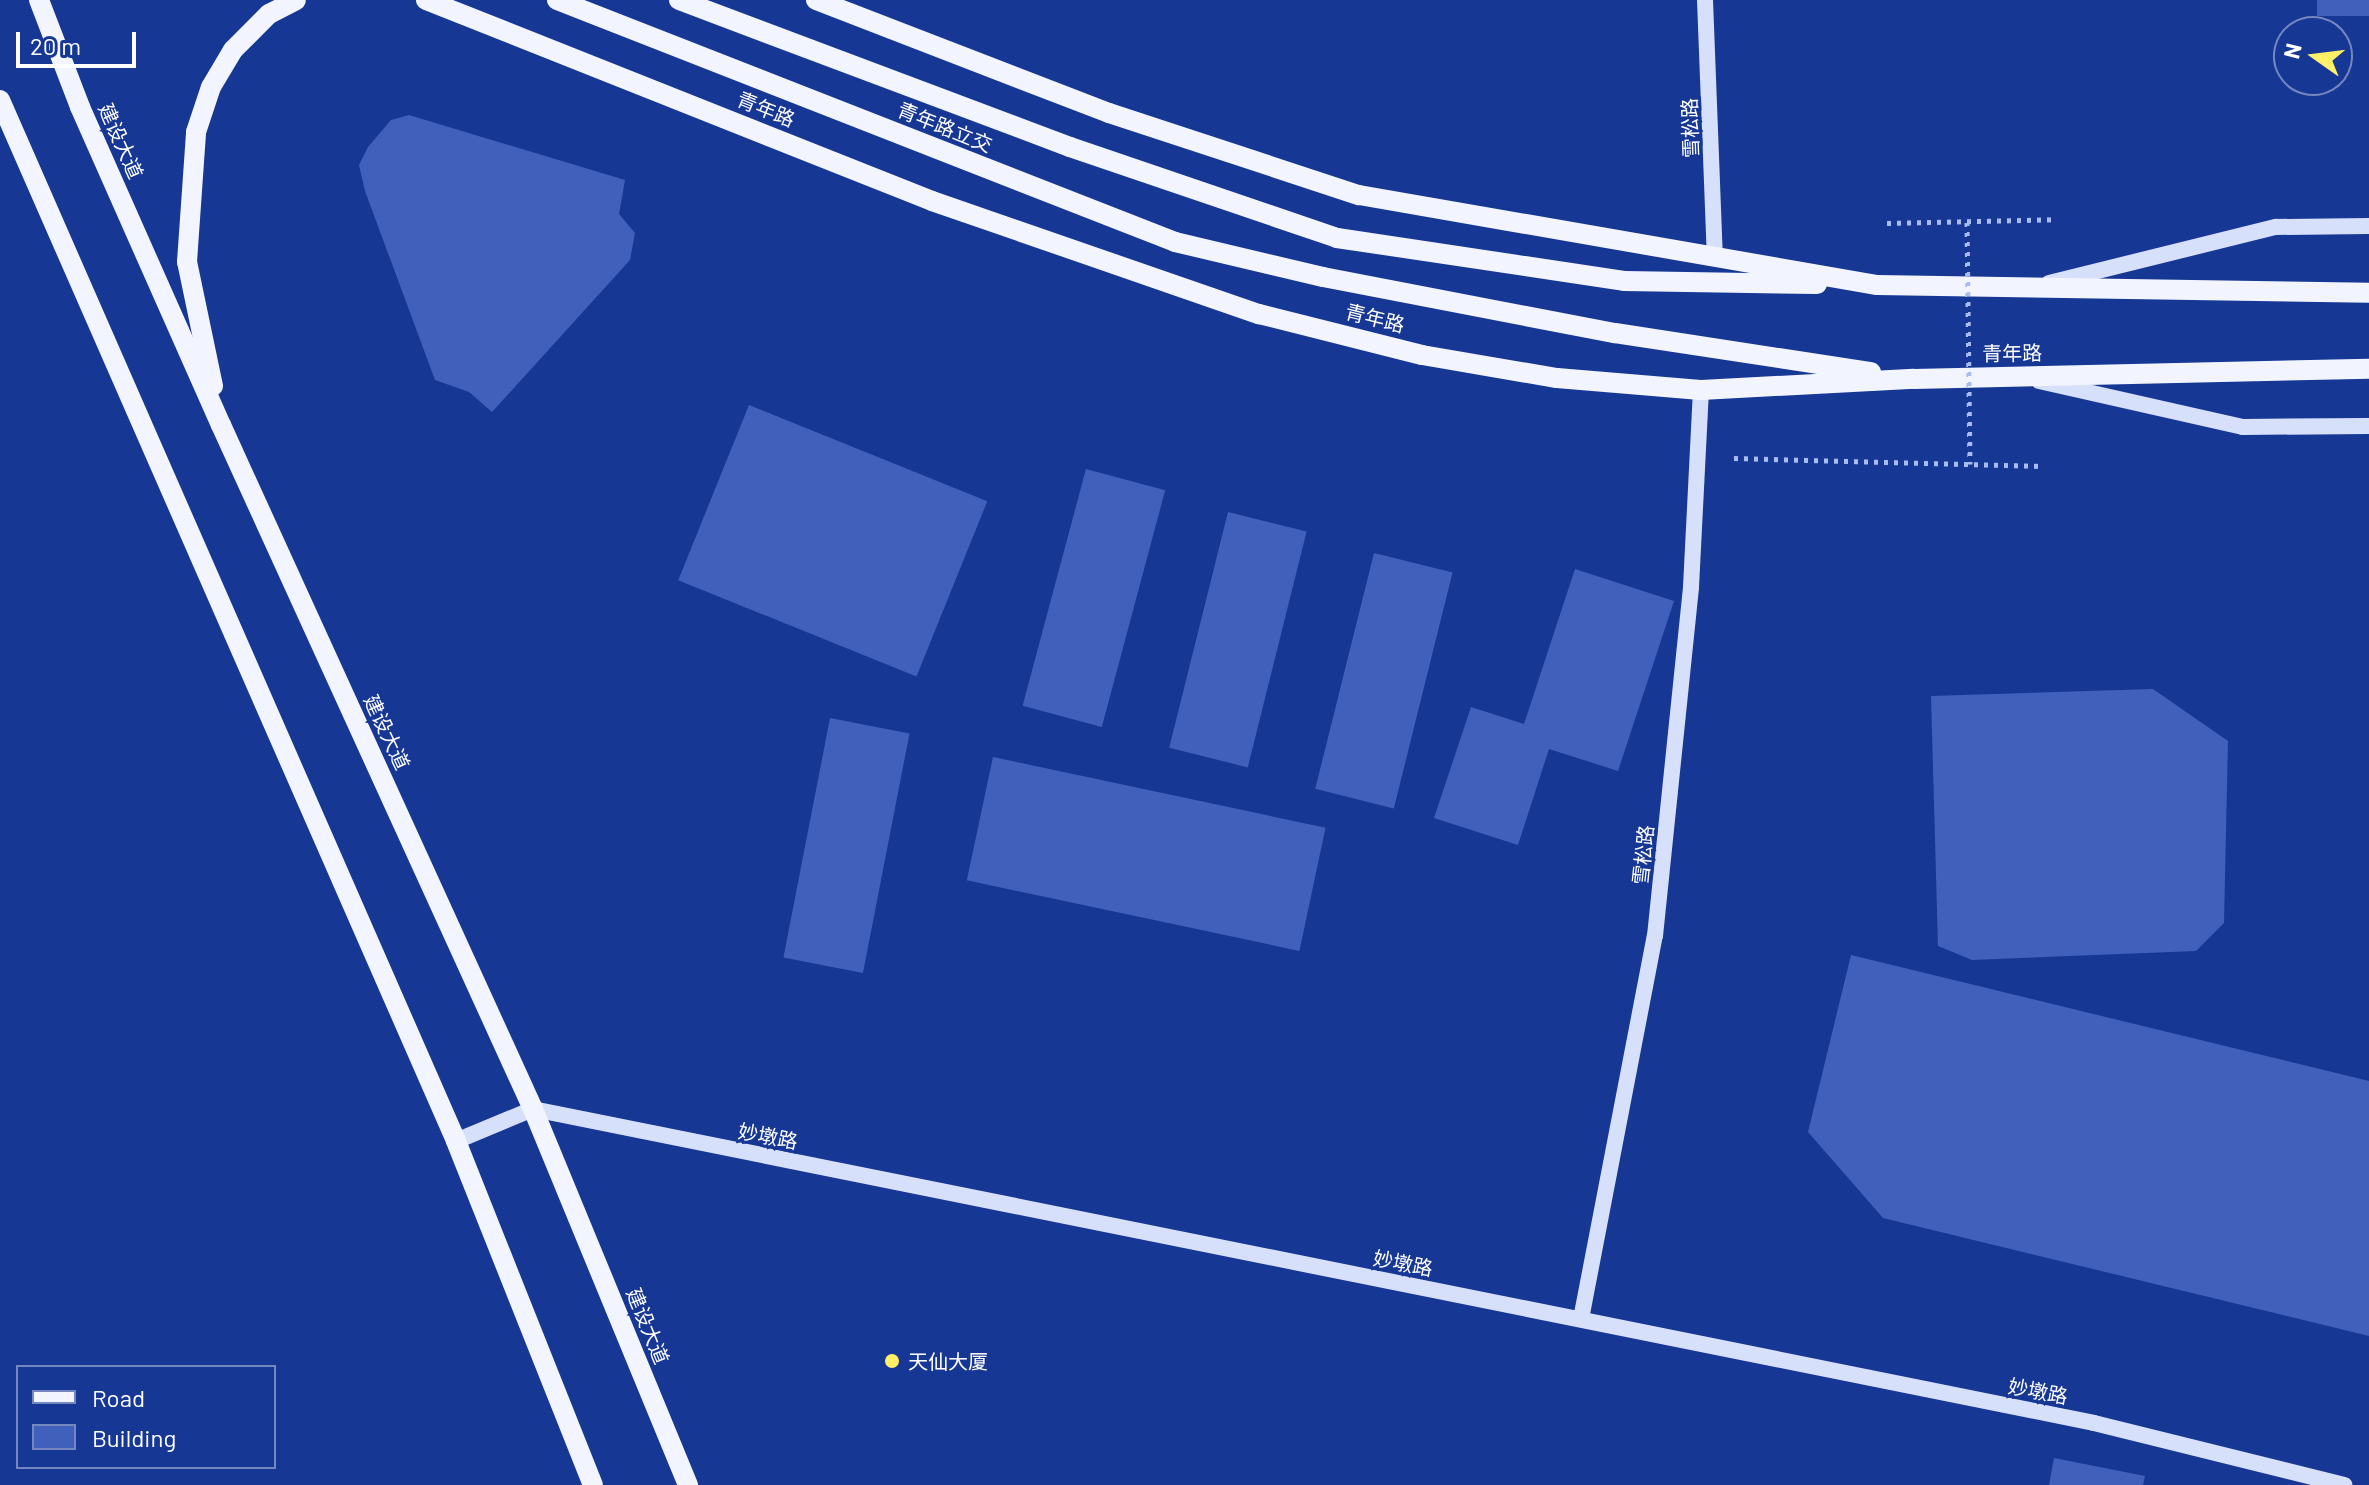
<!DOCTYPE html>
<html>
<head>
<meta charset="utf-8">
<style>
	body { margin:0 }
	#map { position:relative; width:2369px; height:1485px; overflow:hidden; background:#173795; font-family:Barlow,"Noto Sans SC",sans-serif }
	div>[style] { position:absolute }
	.building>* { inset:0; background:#4060bc; transform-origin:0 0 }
	.path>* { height:5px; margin-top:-2.5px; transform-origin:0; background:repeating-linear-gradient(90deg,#a8bcf1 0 4px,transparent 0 10px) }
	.secondary>* { height:16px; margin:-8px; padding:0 8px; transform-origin:8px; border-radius:8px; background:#d7e0fb }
	.primary>* { height:20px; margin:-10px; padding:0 10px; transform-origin:10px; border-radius:10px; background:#f2f5ff }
	.path-bridge>* { height:5px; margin-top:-2.5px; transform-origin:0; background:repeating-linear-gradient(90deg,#a8bcf1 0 4px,transparent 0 10px) }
	.primary-bridge>* { height:20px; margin:-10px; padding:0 10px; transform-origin:10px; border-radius:10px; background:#f2f5ff }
	.dots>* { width:22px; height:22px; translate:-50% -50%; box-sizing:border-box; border:4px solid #173795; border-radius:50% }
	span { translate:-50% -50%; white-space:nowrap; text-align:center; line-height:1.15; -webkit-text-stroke:6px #173795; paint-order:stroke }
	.street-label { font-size:20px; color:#fff }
	.poi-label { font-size:20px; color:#fff }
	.left { translate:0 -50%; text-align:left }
	.legend { position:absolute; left:16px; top:1365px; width:260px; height:104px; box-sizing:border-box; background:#173795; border:2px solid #7487bf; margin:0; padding:10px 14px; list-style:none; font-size:24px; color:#fff }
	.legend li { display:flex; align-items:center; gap:16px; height:40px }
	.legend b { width:40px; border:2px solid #7487bf }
	.north { position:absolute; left:2273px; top:16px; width:80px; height:80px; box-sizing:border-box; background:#173795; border:2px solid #7487bf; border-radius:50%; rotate:284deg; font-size:22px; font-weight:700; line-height:32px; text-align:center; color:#fff }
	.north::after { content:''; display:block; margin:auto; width:28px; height:36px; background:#fff068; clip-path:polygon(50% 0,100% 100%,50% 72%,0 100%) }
	.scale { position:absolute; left:16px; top:32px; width:120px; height:36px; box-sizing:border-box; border:4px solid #fff; border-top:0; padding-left:10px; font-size:24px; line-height:28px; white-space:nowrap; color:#fff; -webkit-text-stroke:6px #173795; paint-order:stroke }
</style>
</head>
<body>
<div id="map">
	<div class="building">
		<div style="left:2317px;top:0;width:52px;height:16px"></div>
		<div style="clip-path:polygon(409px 115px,625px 180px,619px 214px,635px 233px,630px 260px,492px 412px,469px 392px,435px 380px,365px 191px,359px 165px,368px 147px,391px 120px)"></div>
		<div style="left:749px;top:405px;width:257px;height:189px;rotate:22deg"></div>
		<div style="left:1086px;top:469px;width:82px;height:245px;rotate:15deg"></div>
		<div style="left:1228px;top:512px;width:81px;height:243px;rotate:14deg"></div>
		<div style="left:1374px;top:553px;width:81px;height:243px;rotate:14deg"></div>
		<div style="clip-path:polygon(1575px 569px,1674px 601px,1618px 771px,1549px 749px,1518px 845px,1434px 818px,1471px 707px,1524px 724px)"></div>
		<div style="clip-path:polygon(2153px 689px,2228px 741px,2224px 923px,2196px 951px,1972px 960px,1938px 946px,1931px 696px)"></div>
		<div style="left:830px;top:718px;width:81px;height:244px;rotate:11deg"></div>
		<div style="left:993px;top:757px;width:340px;height:126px;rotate:12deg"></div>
		<div style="clip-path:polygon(1851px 955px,2369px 1081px,2369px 1336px,1883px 1218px,1808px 1132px)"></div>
		<div style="clip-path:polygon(2054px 1458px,2145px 1476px,2143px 1485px,2049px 1485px)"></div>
	</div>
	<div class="path">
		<div style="left:1887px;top:223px;width:170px;rotate:-1.3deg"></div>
		<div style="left:1734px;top:458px;width:310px;rotate:1.5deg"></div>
	</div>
	<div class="secondary">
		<div style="left:1705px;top:0;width:255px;rotate:87.8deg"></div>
		<div style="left:2049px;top:283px;width:234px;rotate:-13.9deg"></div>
		<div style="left:2276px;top:227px;width:93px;rotate:-0.6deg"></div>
		<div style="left:2039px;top:381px;width:209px;rotate:12.7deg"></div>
		<div style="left:2243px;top:427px;width:126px;rotate:-0.5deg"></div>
		<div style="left:456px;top:1141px;width:83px;rotate:-22.6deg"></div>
		<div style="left:533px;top:1109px;width:1592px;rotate:11.37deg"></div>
		<div style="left:2094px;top:1423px;width:258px;rotate:13.9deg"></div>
		<div style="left:1581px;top:1319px;width:390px;rotate:-79.1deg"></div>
		<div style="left:1655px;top:936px;width:351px;rotate:-84.1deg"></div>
		<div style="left:1691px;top:587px;width:197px;rotate:-87.1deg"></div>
	</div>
	<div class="primary">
		<div style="left:39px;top:0;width:115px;rotate:69deg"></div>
		<div style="left:80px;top:107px;width:348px;rotate:66.1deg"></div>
		<div style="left:221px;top:425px;width:752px;rotate:65.48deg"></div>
		<div style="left:533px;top:1109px;width:407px;rotate:67.6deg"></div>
		<div style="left:426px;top:0;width:544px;rotate:21.66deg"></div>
		<div style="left:932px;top:201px;width:346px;rotate:19.1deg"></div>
		<div style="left:1259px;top:314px;width:168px;rotate:14.1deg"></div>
		<div style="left:1422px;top:355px;width:137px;rotate:9.7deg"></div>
		<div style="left:1557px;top:378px;width:144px;rotate:4.8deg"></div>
		<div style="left:1701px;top:390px;width:213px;rotate:-3deg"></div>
		<div style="left:1914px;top:379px;width:455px;rotate:-1.3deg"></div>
		<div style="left:816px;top:0;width:314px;rotate:21.1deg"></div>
		<div style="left:1109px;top:113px;width:263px;rotate:18.2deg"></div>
		<div style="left:1359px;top:195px;width:526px;rotate:9.86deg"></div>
		<div style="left:1877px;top:285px;width:492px;rotate:0.9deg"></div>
		<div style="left:0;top:100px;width:1136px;rotate:66.34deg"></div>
		<div style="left:456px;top:1141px;width:370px;rotate:68.3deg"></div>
		<div style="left:1337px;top:238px;width:290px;rotate:8.5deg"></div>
		<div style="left:1624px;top:281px;width:193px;rotate:0.9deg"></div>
		<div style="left:1323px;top:277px;width:297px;rotate:10.9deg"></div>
		<div style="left:1615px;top:333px;width:259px;rotate:8.7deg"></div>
		<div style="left:213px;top:386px;width:127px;rotate:-101.8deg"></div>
		<div style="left:187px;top:262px;width:130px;rotate:-86deg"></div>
		<div style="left:196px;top:132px;width:47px;rotate:-71.6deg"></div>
		<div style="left:211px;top:87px;width:43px;rotate:-59.3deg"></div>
		<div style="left:233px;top:50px;width:51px;rotate:-45deg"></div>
		<div style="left:269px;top:14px;width:30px;rotate:-27deg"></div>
	</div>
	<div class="path-bridge">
		<div style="left:1967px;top:222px;width:242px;rotate:89.3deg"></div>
	</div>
	<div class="primary-bridge">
		<div style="left:557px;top:0;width:664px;rotate:21.38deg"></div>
		<div style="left:1175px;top:242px;width:152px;rotate:13.3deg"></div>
		<div style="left:679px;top:0;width:418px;rotate:20.6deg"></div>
		<div style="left:1070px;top:147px;width:282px;rotate:18.8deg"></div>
	</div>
	<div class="dots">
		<div style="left:892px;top:1361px;background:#fff068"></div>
	</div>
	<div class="street-label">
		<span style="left:766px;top:109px;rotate:22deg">青年路</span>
		<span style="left:945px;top:127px;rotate:22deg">青年路立交</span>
		<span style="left:1690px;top:128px;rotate:-92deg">雪松路</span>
		<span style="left:121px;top:141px;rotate:66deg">建设大道</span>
		<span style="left:1375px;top:318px;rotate:14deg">青年路</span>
		<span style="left:2012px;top:353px;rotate:-1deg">青年路</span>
		<span style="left:387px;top:732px;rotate:65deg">建设大道</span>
		<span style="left:1643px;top:855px;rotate:-84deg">雪松路</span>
		<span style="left:768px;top:1136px;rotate:11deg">妙墩路</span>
		<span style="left:1403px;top:1263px;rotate:11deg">妙墩路</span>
		<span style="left:648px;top:1326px;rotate:68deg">建设大道</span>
		<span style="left:2038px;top:1391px;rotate:11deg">妙墩路</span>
	</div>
	<div class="poi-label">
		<span class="left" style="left:908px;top:1361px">天仙大厦</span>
	</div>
	<ul class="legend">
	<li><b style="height:10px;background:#f2f5ff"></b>Road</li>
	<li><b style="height:22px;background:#4060bc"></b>Building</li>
	</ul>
	<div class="north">N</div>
	<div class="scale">20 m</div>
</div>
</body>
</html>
